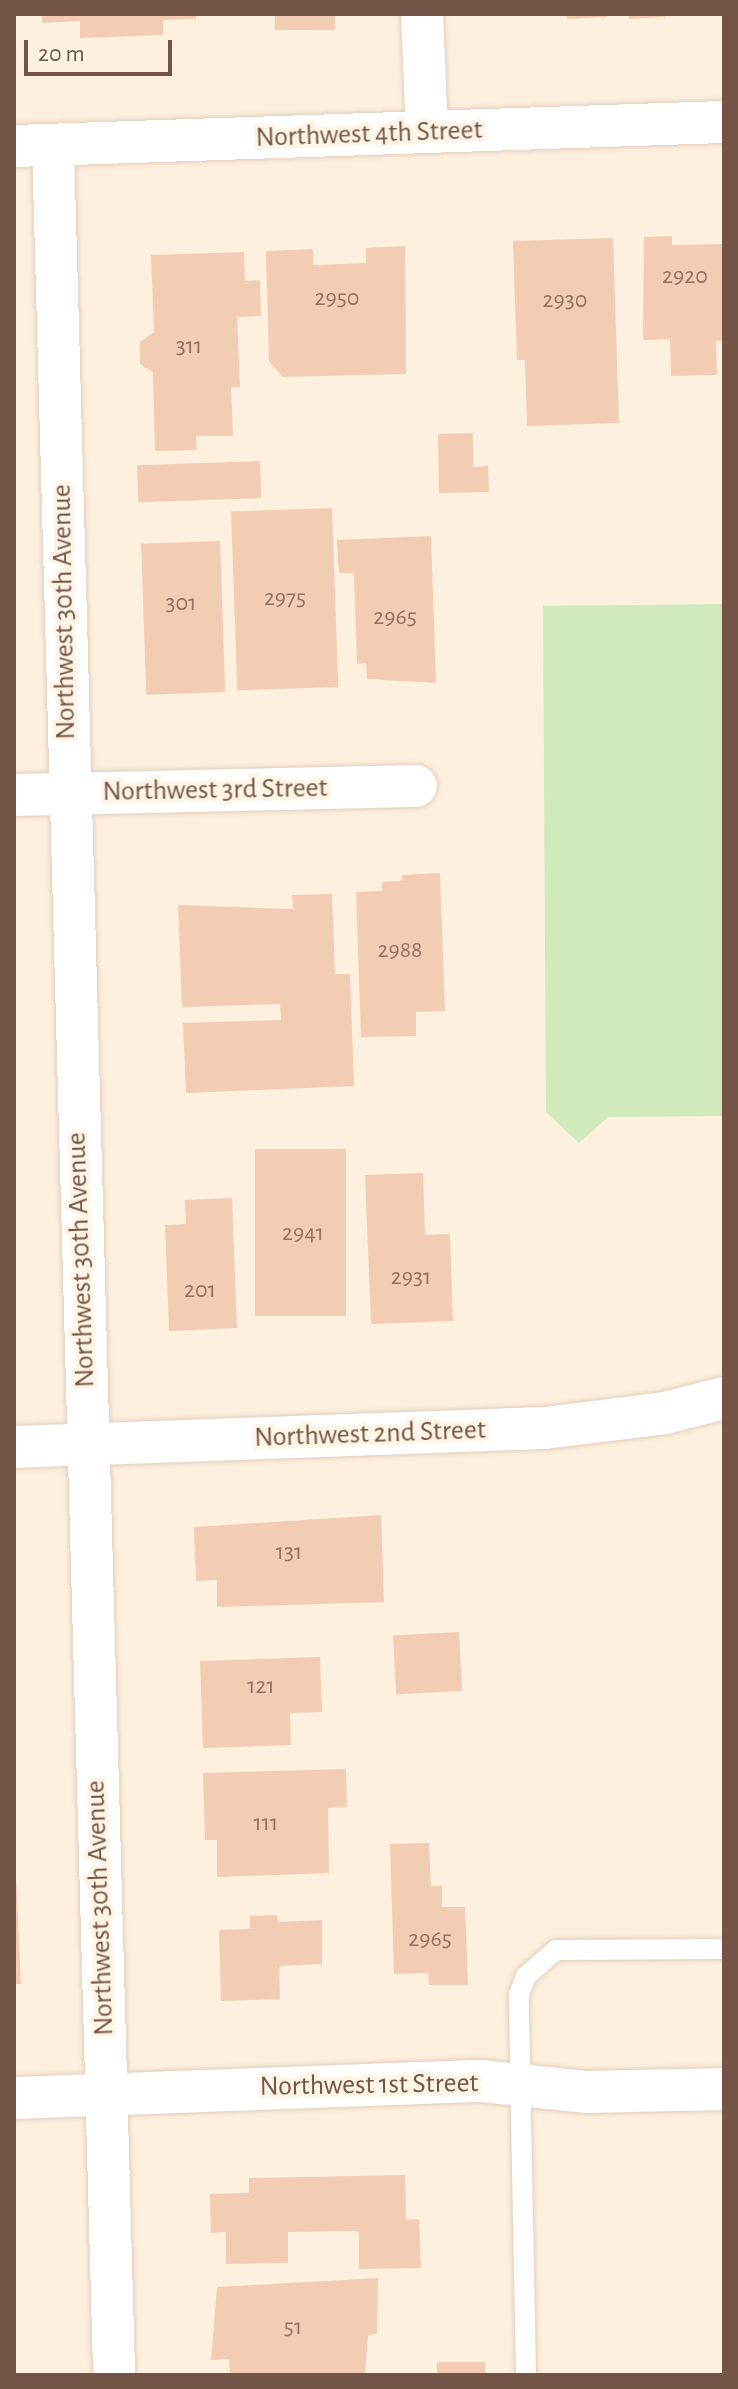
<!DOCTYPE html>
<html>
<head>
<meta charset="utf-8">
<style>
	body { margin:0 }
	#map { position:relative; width:738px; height:2389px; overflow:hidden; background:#fdf0de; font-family:"Alegreya Sans",sans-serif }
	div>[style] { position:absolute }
	.green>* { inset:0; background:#d0eabc }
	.building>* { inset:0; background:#f3ccb4; transform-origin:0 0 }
	.roads { filter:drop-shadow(0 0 2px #e3cdbd) drop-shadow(0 0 2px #e3cdbd) }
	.lane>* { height:20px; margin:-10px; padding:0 10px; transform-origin:10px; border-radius:10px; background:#fff }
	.street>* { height:42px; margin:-21px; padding:0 21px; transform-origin:21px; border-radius:21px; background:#fff }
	span { translate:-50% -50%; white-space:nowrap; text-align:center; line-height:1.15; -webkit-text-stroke:8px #fff4e5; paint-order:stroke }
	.number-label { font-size:24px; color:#937262 }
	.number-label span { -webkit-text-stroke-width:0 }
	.street-label { font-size:28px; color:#735446 }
	.frame { position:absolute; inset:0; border:16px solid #735446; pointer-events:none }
	.scale { position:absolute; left:24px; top:40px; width:148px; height:36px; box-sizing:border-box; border:4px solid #735446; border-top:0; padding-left:10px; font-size:24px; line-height:28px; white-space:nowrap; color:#735446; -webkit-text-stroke:6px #fff4e5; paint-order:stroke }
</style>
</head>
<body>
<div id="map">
	<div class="green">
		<div style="clip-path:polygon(724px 604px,724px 1116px,608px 1117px,579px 1143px,546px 1112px,543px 606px)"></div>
	</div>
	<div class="building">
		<div style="clip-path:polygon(42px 14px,196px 14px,196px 19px,163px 20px,163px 35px,80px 38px,80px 21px,42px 23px)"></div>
		<div style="left:275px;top:14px;width:60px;height:16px"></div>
		<div style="clip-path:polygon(567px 14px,607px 14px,607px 17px,567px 19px)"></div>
		<div style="clip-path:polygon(629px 14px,665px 14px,665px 17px,629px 19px)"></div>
		<div style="clip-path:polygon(672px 236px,672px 245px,724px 244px,724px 341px,716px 341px,717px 375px,671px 376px,670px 339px,643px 340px,644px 237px)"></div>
		<div style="clip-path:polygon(613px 238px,619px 423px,527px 426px,525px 360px,517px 360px,513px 241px)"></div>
		<div style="clip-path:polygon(405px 246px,406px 374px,283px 377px,269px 361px,266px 251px,313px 249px,313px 265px,366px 263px,366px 248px)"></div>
		<div style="clip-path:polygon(244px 252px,245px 281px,260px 280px,261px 316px,237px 317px,240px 387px,231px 387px,233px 436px,196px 436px,197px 450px,155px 451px,153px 372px,140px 364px,140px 342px,154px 332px,151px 255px)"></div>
		<div style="clip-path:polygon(473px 433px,473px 467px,488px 466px,489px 492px,439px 493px,438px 434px)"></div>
		<div style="left:260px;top:461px;width:37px;height:123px;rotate:88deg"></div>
		<div style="left:332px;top:508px;width:179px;height:101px;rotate:88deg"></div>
		<div style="clip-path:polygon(431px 536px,436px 683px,367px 679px,366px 663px,357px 664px,354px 573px,339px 573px,337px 540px)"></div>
		<div style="left:220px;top:541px;width:151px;height:79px;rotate:88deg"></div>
		<div style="clip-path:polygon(440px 873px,445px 1011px,416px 1012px,416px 1036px,361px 1037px,356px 892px,382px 891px,382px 882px,402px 881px,402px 875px)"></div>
		<div style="clip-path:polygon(332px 894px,335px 974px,350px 974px,354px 1086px,186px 1093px,183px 1023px,281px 1020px,280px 1004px,182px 1007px,178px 905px,293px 909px,292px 895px)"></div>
		<div style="left:346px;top:1149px;width:167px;height:91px;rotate:90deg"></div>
		<div style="clip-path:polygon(423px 1173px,425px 1235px,450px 1234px,453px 1321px,371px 1324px,365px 1175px)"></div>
		<div style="clip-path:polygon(232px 1198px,237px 1328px,169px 1331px,165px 1225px,186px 1224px,185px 1200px)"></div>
		<div style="clip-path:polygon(381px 1515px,384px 1602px,217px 1607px,217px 1580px,196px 1581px,194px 1527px)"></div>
		<div style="left:459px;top:1632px;width:59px;height:66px;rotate:87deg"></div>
		<div style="clip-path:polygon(320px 1657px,322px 1712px,290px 1713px,291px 1745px,203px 1748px,200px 1661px)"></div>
		<div style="clip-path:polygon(346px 1769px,347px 1807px,328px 1808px,329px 1873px,217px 1877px,217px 1840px,205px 1840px,203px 1773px)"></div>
		<div style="clip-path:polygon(14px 1834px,21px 1984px,14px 1984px)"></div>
		<div style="clip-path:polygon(429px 1843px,431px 1886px,442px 1886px,442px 1907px,465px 1907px,468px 1985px,429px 1985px,428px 1973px,394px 1974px,390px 1844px)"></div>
		<div style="clip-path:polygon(277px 1915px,278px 1922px,322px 1920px,322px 1964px,279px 1966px,280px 1999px,221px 2001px,219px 1930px,250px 1929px,250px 1916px)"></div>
		<div style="clip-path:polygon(405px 2175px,406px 2220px,419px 2219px,421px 2268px,359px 2269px,359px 2231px,288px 2232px,288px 2263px,226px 2264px,226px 2232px,211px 2233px,210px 2194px,249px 2193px,249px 2178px)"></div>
		<div style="clip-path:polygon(378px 2278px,377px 2334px,368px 2335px,365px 2375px,230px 2375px,229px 2359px,211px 2360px,217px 2287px)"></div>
		<div style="left:485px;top:2362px;width:13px;height:48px;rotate:90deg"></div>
	</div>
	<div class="roads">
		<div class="lane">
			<div style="left:526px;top:2375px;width:380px;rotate:-91.1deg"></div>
			<div style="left:519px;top:1995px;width:20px;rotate:-70deg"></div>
			<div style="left:526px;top:1976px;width:40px;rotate:-41deg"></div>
			<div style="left:556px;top:1950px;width:168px;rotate:-0.3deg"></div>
		</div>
		<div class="street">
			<div style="left:422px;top:14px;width:118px;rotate:87.6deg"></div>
			<div style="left:53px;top:145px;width:2231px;rotate:88.43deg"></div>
			<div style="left:14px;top:146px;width:710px;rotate:-1.94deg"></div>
			<div style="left:14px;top:795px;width:402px;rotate:-1.3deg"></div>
			<div style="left:14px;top:1447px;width:531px;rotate:-2.05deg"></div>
			<div style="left:545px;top:1428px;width:121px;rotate:-7.1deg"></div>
			<div style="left:665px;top:1413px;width:61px;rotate:-14.3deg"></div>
			<div style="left:14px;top:2098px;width:468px;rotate:-2.1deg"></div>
			<div style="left:482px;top:2081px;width:106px;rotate:6deg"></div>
			<div style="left:587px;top:2092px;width:137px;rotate:-1.3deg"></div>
		</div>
	</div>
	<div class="number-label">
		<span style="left:685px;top:277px">2920</span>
		<span style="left:337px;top:299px">2950</span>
		<span style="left:565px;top:301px">2930</span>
		<span style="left:189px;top:347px">311</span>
		<span style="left:285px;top:599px">2975</span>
		<span style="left:181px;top:604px">301</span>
		<span style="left:395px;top:618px">2965</span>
		<span style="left:400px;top:951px">2988</span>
		<span style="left:303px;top:1234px">2941</span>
		<span style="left:411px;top:1278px">2931</span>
		<span style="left:200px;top:1291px">201</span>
		<span style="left:289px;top:1553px">131</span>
		<span style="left:261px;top:1687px">121</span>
		<span style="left:266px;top:1824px">111</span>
		<span style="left:430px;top:1940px">2965</span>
		<span style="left:293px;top:2328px">51</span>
	</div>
	<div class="street-label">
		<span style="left:369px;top:134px;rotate:-2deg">Northwest 4th Street</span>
		<span style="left:64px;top:612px;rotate:-91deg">Northwest 30th Avenue</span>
		<span style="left:215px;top:790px;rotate:-1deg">Northwest 3rd Street</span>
		<span style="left:81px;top:1260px;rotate:-92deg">Northwest 30th Avenue</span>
		<span style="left:370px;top:1434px;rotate:-2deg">Northwest 2nd Street</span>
		<span style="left:100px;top:1908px;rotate:-92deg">Northwest 30th Avenue</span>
		<span style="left:369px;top:2085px;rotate:-1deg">Northwest 1st Street</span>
	</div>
	<div class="frame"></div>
	<div class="scale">20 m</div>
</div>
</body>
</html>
